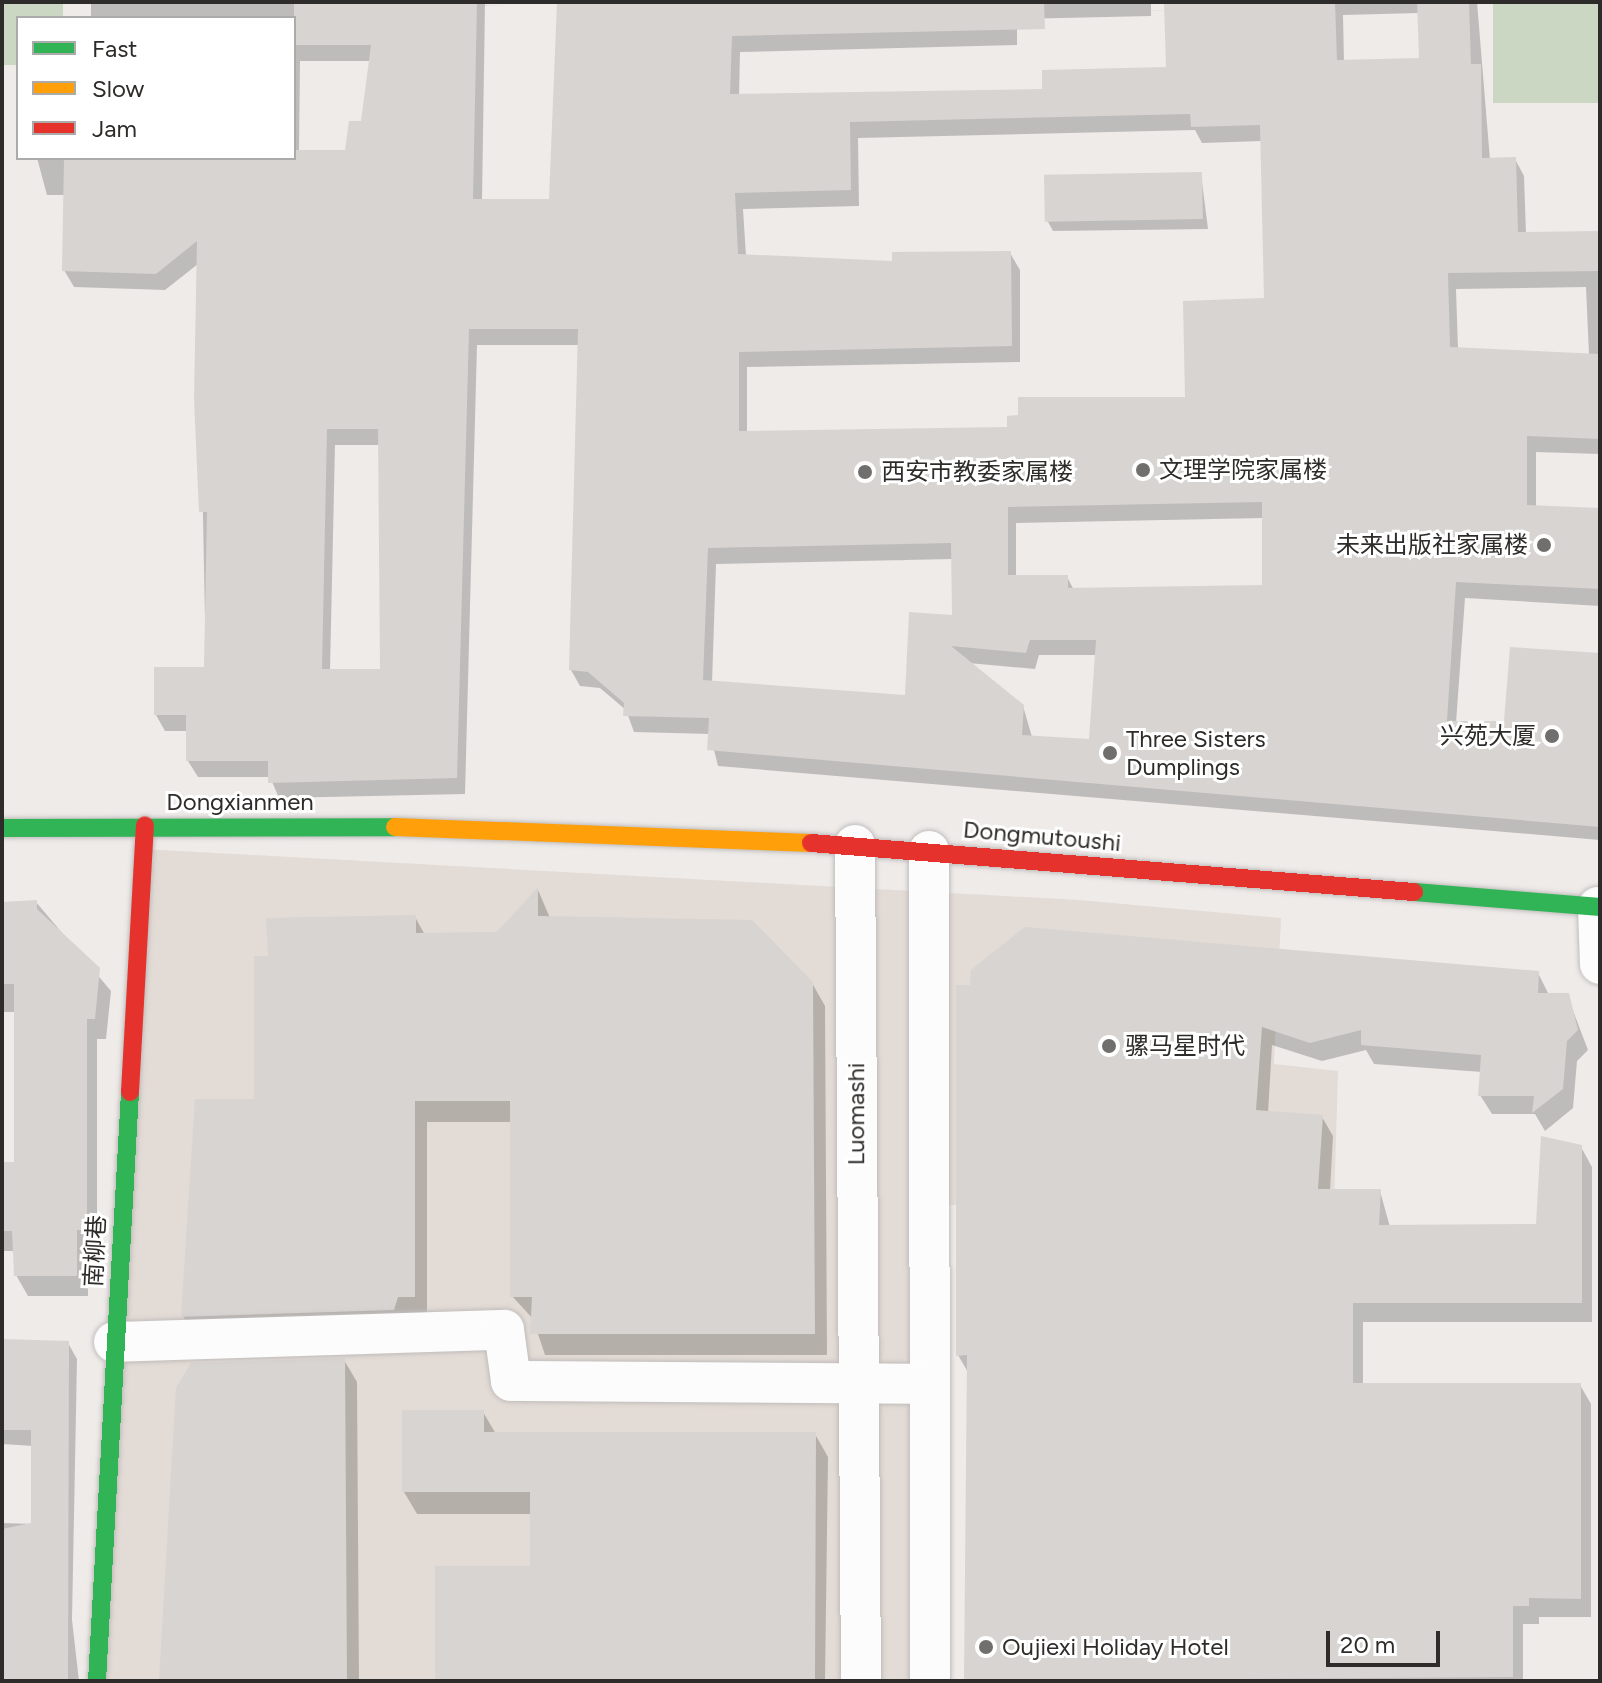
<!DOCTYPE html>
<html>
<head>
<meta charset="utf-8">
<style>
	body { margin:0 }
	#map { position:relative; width:1602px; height:1683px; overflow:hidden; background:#eeebe9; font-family:Figtree,"Noto Sans SC",sans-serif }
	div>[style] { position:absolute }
	.built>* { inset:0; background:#e3dbd5 }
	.green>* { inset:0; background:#cbd7c2; transform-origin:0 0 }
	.shadow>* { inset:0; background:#0003 }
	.building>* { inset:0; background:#d7d4d2; transform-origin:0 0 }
	.roads { filter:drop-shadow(0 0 2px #c0bdbc) drop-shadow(0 0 2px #c0bdbc) }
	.street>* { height:40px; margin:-20px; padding:0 20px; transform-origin:20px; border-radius:20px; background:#fcfcfc }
	.fast>* { height:18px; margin:-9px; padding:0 9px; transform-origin:9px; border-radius:9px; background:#30b455 }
	.slow>* { height:18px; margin:-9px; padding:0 9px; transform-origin:9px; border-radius:9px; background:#ff9f0a }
	.jam>* { height:18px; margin:-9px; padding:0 9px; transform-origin:9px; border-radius:9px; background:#e5322d }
	.dots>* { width:22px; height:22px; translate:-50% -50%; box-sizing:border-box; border:4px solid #fff; border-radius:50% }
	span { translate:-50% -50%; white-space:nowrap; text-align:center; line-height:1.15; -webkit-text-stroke:6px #fff; paint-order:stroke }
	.poi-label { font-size:24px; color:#2e2c2a }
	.left { translate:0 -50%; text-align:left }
	.right { translate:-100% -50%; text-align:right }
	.street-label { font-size:24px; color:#2e2c2a }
	.frame { position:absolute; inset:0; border:4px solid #2e2c2a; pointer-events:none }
	.legend { position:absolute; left:16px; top:16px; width:280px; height:144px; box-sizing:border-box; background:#fff; border:2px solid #ababaa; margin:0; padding:10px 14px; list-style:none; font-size:24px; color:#2e2c2a }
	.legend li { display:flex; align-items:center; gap:16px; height:40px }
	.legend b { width:40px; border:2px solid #ababaa }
	.scale { position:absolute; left:1326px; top:1631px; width:114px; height:36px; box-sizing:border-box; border:4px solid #2e2c2a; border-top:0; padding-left:10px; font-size:24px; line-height:28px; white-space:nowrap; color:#2e2c2a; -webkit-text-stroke:6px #fff; paint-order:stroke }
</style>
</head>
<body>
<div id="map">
	<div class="built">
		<div style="clip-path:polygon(142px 849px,1078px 900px,1281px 918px,1274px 1064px,1338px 1071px,1334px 1206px,946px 1205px,943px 1681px,98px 1681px)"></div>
	</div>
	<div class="green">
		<div style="clip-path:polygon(2px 2px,63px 2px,63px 18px,18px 18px,18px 65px,2px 65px)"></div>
		<div style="left:1493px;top:2px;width:107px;height:101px"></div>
	</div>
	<div class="shadow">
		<div style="clip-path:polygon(evenodd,91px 2px,485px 2px,482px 201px,551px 201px,558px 2px,1151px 2px,1151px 16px,1017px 19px,1017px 45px,740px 52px,739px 96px,1044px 91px,1168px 69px,1185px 2px,1477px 2px,1490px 160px,1515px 159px,1524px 176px,1526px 234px,1600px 233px,1600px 454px,1536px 452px,1536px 508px,1600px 511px,1600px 606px,1465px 598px,1456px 723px,1506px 723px,1600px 655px,1600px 840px,718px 766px,710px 734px,634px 732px,626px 710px,600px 688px,580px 686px,571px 670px,579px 345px,477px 345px,465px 794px,279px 798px,270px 777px,198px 777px,188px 761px,188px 731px,165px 731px,156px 715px,206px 669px,198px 264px,165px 290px,74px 287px,64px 270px,66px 195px,47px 195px,37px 158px,294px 158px,294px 18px,91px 18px,91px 2px,1419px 13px,1421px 60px,1344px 62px,1343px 15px,1419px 13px,91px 2px,300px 61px,371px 61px,363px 123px,346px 152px,299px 152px,300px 61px,91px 2px,1195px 130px,1202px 143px,1262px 141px,1266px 300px,1187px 399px,1009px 429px,747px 432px,747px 367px,1020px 362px,1020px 270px,1010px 253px,894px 263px,746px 256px,743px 209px,859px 206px,858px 138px,1195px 130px,91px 2px,1586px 287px,1589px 355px,1458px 349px,1456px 289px,1586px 287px,91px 2px,335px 445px,380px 445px,382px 671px,330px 671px,335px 445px,91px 2px,1264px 518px,1264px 587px,1074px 590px,1067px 577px,1016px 577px,1016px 523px,1264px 518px,91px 2px,953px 559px,954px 617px,907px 697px,712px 683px,716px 564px,953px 559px,91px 2px,1039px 655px,1097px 655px,1091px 741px,1032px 737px,1023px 706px,968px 663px,1035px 669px,1039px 655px)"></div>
		<div style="clip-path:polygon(1201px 174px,1208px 229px,1053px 231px,1047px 220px)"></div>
		<div style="clip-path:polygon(538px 890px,550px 918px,812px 983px,825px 1006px,827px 1355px,545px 1355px,533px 1319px,512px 1296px,512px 1122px,427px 1122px,427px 1319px,196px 1339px,183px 1316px,256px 1101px,271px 958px,415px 917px,425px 935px,497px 933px)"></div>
		<div style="clip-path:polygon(36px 902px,111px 991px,106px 1039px,97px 1039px,97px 1250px,88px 1250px,88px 1296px,28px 1296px,16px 1275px,15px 1251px,2px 1251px,2px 1164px,16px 1164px,16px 1012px,2px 1012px,2px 903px)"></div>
		<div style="clip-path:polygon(1538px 973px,1549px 995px,1567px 995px,1588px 1050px,1577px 1061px,1573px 1108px,1545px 1131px,1535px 1114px,1492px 1114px,1480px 1095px,1482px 1072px,1374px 1064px,1366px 1050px,1322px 1061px,1272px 1045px,1268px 1113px,1322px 1117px,1333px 1136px,1330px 1191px,1380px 1191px,1390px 1227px,1538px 1226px,1581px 1147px,1592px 1167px,1592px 1322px,1363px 1322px,1363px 1385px,1580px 1385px,1591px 1404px,1591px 1617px,1539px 1617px,1539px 1624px,1523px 1624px,1523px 1681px,967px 1681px,969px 1374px,958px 1355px,958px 987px)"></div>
		<div style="clip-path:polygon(2px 1340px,68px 1343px,77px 1359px,72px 1620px,79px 1681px,2px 1681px,2px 1523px,33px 1524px,33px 1446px,2px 1444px)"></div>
		<div style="clip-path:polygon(344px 1360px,357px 1382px,359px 1681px,161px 1681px)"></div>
		<div style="clip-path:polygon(483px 1412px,496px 1434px,815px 1434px,828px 1457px,825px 1681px,437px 1681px,532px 1568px,532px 1514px,417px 1514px,404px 1492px)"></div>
	</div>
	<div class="building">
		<div style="clip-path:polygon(evenodd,294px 2px,477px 2px,473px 199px,549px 199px,557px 2px,1044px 2px,1045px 29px,732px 36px,730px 94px,1042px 89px,1042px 70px,1166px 67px,1164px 2px,1335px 2px,1337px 60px,1419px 58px,1417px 2px,1469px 2px,1471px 64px,1481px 64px,1482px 158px,1516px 157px,1518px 232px,1600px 231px,1600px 271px,1448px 273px,1450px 347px,1600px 354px,1600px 439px,1527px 436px,1527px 505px,1600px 508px,1600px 589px,1456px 582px,1447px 721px,1504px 721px,1510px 647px,1600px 653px,1600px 827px,707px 750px,709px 718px,623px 716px,624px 703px,588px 672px,569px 670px,578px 329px,469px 329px,457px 778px,268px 783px,268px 761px,186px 761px,186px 715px,154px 715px,154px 667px,204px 667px,207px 512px,199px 512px,194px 399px,197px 241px,156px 274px,62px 271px,64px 158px,294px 158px,294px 150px,345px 150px,349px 121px,361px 121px,371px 45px,294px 45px,294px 2px,1190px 114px,1191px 127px,1260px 125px,1264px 298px,1183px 301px,1185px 397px,1018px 397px,1018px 415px,1007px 416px,1007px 427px,739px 431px,739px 352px,1012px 346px,1011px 251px,892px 252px,892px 261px,738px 254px,735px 193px,851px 190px,850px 122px,1190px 114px,294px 2px,327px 429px,378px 429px,380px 669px,322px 669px,327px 429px,294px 2px,1262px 502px,1262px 585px,1068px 588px,1068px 575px,1008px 575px,1008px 507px,1262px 502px,294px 2px,951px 543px,952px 615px,909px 612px,905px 695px,703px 680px,708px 548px,951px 543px,294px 2px,1030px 640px,1096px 640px,1089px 739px,1022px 735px,1024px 705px,951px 646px,1026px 653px,1030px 640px)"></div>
		<div style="left:1202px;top:172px;width:47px;height:158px;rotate:89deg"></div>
		<div style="clip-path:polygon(538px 887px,538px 916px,752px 920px,813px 982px,815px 1334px,530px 1334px,532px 1297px,510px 1297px,510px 1101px,415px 1101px,415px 1297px,398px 1297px,394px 1310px,181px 1317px,195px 1099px,254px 1099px,254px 956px,268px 956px,266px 918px,416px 915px,416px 933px,497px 932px)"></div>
		<div style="clip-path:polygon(37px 900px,37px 909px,100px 968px,95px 1019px,87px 1019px,87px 1230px,77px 1230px,77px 1276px,14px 1276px,12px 1231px,2px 1231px,2px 1162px,14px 1162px,14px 984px,2px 984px,2px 902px)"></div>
		<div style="clip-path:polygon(1025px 927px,1539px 971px,1538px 993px,1569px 993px,1578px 1030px,1567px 1041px,1563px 1089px,1532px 1113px,1534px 1096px,1478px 1096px,1481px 1055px,1361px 1045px,1361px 1030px,1310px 1043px,1262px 1027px,1256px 1110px,1323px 1115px,1318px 1189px,1381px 1189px,1379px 1225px,1536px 1224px,1541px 1136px,1582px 1145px,1582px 1303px,1353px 1303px,1353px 1383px,1581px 1383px,1581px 1599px,1529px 1598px,1529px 1606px,1513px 1606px,1513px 1677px,964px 1681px,967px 1355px,956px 1356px,956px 985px,970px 985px,971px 970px)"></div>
		<div style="clip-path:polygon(2px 1339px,69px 1341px,68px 1681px,2px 1681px,2px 1529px,31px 1523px,31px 1430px,2px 1430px)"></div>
		<div style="clip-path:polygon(345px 1358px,347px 1681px,159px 1681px,176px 1388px,191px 1363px)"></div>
		<div style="clip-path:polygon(402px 1410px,484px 1410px,484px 1432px,816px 1432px,815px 1681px,435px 1681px,435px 1566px,530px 1566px,530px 1492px,402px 1492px)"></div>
	</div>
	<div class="roads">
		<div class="street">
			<div style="left:855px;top:845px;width:836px;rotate:89.59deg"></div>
			<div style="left:929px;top:851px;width:830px;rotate:89.93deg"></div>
			<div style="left:1598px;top:907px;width:57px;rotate:88deg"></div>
			<div style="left:114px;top:1342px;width:390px;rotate:-1.8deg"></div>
			<div style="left:504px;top:1330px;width:51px;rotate:82.2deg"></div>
			<div style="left:511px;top:1381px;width:419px;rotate:0.4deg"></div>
		</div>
		<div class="fast">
			<div style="left:2px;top:828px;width:393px;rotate:-0.1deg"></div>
			<div style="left:1414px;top:892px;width:187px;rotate:4.6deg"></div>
			<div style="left:97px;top:1681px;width:590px;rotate:-86.79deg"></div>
		</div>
		<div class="slow">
			<div style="left:395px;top:827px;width:416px;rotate:2.2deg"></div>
		</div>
		<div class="jam">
			<div style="left:811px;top:843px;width:605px;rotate:4.65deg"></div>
			<div style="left:130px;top:1092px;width:267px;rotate:-86.8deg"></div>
		</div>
	</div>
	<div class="dots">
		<div style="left:1143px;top:470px;background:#716f6d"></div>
		<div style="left:865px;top:472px;background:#716f6d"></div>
		<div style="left:1544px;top:545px;background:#716f6d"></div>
		<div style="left:1552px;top:736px;background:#716f6d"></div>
		<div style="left:1110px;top:753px;background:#716f6d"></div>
		<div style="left:1109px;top:1046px;background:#716f6d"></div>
		<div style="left:986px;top:1647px;background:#716f6d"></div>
	</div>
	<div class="poi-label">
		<span class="left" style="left:1159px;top:470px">文理学院家属楼</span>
		<span class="left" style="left:881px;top:472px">西安市教委家属楼</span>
		<span class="right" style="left:1528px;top:545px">未来出版社家属楼</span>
		<span class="right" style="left:1536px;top:736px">兴苑大厦</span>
		<span class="left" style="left:1126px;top:753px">Three Sisters<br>Dumplings</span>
		<span class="left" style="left:1125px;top:1046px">骡马星时代</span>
		<span class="left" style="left:1002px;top:1647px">Oujiexi Holiday Hotel</span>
	</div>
	<div class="street-label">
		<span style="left:240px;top:802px">Dongxianmen</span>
		<span style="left:1042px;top:836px;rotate:5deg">Dongmutoushi</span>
		<span style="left:856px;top:1114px;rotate:-90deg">Luomashi</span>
		<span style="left:95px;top:1251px;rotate:-87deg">南柳巷</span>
	</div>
	<div class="frame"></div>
	<ul class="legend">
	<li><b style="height:10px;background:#30b455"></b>Fast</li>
	<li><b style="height:10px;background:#ff9f0a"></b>Slow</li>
	<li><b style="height:10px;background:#e5322d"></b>Jam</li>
	</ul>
	<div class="scale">20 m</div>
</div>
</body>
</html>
